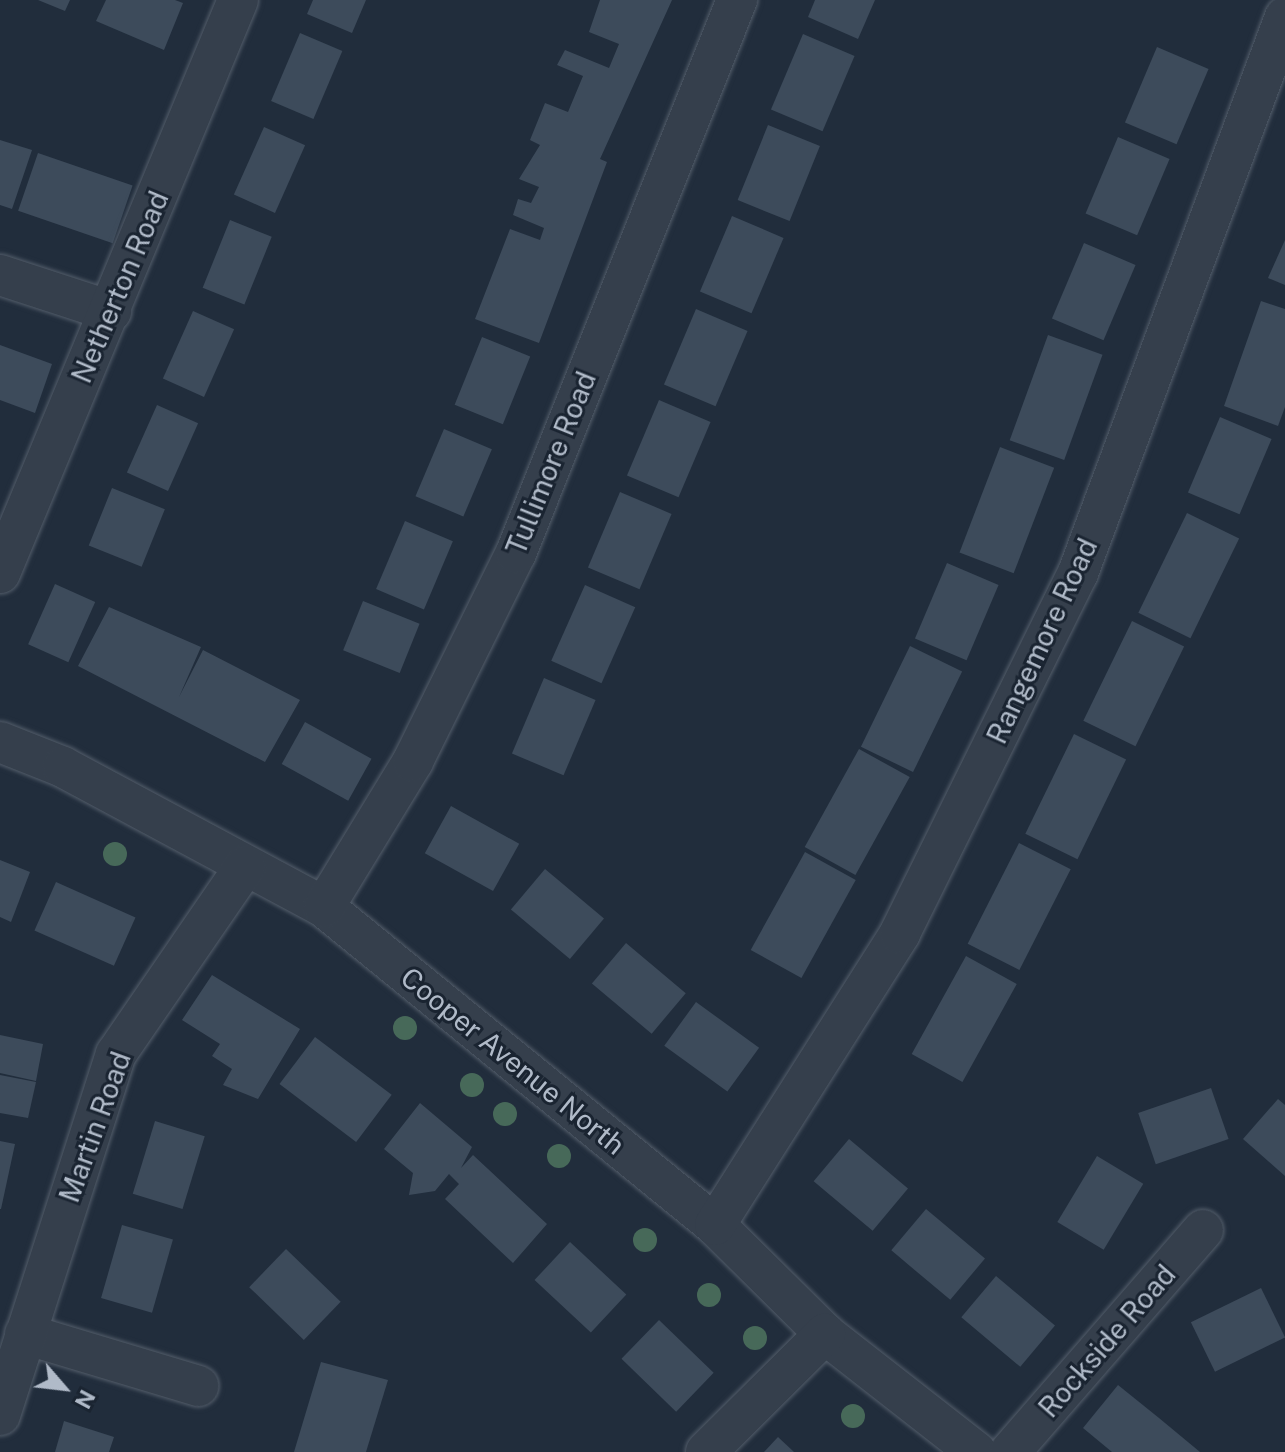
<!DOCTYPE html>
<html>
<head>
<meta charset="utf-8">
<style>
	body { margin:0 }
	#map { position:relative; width:1285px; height:1452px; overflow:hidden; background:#212d3c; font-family:"Public Sans",sans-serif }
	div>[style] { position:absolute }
	.building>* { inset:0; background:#3d4b5b; transform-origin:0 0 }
	.roads { filter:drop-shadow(0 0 2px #535d6a) drop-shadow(0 0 2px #535d6a) }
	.minor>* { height:40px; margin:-20px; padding:0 20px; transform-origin:20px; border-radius:20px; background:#353f4c }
	.trees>* { width:24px; height:24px; margin:-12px; border-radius:50%; background:#476959 }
	span { translate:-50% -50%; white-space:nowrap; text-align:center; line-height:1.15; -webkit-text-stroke:6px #1a2431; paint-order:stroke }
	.street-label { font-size:28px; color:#b0bac8 }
	.north { position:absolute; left:24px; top:1348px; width:80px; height:80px; -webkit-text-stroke:6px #1a2431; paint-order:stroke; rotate:118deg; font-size:22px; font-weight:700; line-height:32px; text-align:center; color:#b0bac8 }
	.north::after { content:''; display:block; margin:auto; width:28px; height:36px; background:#b0bac8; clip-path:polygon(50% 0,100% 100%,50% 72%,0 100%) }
</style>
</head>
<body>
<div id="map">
	<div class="building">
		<div style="clip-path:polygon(38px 0,70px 0,65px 11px)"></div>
		<div style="clip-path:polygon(106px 0,175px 0,183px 3px,164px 50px,96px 21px)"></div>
		<div style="clip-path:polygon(313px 0,366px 0,352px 33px,307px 14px)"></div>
		<div style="clip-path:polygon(600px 0,672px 0,600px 159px,607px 162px,539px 343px,475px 319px,510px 229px,540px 240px,544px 228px,513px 215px,518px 199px,531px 203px,539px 187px,519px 179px,540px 145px,530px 140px,545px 103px,568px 112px,583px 76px,557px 65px,565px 50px,609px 68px,619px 44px,589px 32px)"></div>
		<div style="clip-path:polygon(815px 0,875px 0,858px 39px,808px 17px)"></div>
		<div style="left:300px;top:33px;width:46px;height:74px;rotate:23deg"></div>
		<div style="left:803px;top:34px;width:56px;height:82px;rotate:23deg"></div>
		<div style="left:1157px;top:47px;width:56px;height:82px;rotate:23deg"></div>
		<div style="left:768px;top:125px;width:56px;height:81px;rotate:22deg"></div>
		<div style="left:264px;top:127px;width:45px;height:74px;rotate:24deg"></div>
		<div style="left:1118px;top:137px;width:56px;height:83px;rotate:23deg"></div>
		<div style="clip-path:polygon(0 140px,32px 150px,12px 209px,0 205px)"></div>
		<div style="left:38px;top:153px;width:100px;height:61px;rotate:19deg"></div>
		<div style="left:732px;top:216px;width:56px;height:82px;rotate:23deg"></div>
		<div style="left:230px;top:220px;width:45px;height:73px;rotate:22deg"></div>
		<div style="clip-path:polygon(1285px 240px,1285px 285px,1268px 278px)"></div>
		<div style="left:1084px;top:243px;width:56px;height:82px;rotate:23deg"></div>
		<div style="clip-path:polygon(1261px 301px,1285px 309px,1285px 407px,1278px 426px,1224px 406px)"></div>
		<div style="left:696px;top:309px;width:56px;height:82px;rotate:23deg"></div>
		<div style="left:193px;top:311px;width:45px;height:74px;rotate:24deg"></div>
		<div style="left:1048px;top:335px;width:58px;height:112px;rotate:20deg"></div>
		<div style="left:482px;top:337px;width:52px;height:73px;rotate:22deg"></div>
		<div style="clip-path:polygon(0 345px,52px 364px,35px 413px,0 400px)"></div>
		<div style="left:659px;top:400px;width:56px;height:82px;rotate:23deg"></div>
		<div style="left:157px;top:405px;width:45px;height:74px;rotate:24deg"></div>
		<div style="left:1220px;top:417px;width:56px;height:82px;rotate:23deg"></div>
		<div style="left:444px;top:429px;width:52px;height:73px;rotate:23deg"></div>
		<div style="left:1000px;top:447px;width:58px;height:113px;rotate:21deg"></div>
		<div style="left:112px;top:488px;width:57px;height:62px;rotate:22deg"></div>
		<div style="left:620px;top:492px;width:56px;height:82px;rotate:23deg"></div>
		<div style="left:1187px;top:513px;width:58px;height:111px;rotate:26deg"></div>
		<div style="left:405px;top:521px;width:52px;height:74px;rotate:23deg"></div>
		<div style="left:947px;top:563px;width:56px;height:82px;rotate:23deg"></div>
		<div style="left:55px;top:584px;width:44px;height:66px;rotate:24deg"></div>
		<div style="left:585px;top:585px;width:55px;height:83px;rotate:24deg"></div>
		<div style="left:363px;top:601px;width:61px;height:53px;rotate:22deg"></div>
		<div style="clip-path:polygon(109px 607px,201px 647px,179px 697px,203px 650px,300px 700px,265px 762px,78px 666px)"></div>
		<div style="left:1132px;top:621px;width:58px;height:111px;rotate:26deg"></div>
		<div style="left:910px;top:646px;width:58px;height:112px;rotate:26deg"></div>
		<div style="left:544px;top:678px;width:56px;height:82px;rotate:23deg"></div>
		<div style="left:305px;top:722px;width:76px;height:48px;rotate:29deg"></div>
		<div style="left:1074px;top:734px;width:58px;height:111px;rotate:26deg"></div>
		<div style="left:859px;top:749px;width:58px;height:112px;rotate:29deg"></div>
		<div style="left:451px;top:806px;width:78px;height:54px;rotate:29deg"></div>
		<div style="left:1019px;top:843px;width:58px;height:113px;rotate:27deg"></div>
		<div style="left:805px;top:852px;width:58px;height:112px;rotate:29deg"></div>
		<div style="clip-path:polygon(0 860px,30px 872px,11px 922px,0 917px)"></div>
		<div style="left:545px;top:869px;width:77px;height:53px;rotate:40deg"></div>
		<div style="left:56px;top:882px;width:87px;height:53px;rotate:24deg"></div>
		<div style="left:626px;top:943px;width:78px;height:53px;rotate:40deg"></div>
		<div style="left:966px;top:956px;width:58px;height:112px;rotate:29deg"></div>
		<div style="clip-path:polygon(212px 975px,300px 1029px,258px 1099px,223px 1085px,232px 1069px,212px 1056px,220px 1044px,182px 1020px)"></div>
		<div style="left:696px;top:1002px;width:78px;height:54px;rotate:36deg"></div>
		<div style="clip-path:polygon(0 1035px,43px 1044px,36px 1081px,0 1073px)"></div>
		<div style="left:315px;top:1037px;width:96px;height:59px;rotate:37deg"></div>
		<div style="clip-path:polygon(0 1075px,36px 1082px,28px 1118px,0 1113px)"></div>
		<div style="left:1211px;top:1088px;width:54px;height:77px;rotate:71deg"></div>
		<div style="clip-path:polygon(1278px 1099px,1285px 1105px,1285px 1176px,1243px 1139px)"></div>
		<div style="clip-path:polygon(420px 1103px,472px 1147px,461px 1168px,473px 1155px,547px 1224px,513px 1263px,445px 1199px,459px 1184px,449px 1174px,435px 1191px,409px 1195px,413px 1173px,384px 1149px)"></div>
		<div style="left:155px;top:1121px;width:52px;height:76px;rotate:17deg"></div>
		<div style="left:849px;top:1139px;width:77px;height:55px;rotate:40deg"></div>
		<div style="clip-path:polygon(0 1141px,15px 1144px,1px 1209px,0 1209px)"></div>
		<div style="left:1097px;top:1156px;width:54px;height:77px;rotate:31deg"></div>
		<div style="left:926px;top:1209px;width:77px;height:54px;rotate:40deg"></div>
		<div style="left:122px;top:1225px;width:53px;height:76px;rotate:16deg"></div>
		<div style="left:570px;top:1242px;width:77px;height:52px;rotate:43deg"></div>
		<div style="left:286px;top:1249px;width:76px;height:53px;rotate:44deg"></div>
		<div style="left:996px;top:1276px;width:77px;height:54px;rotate:40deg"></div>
		<div style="left:1261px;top:1288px;width:55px;height:78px;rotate:64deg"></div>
		<div style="left:659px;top:1320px;width:76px;height:54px;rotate:44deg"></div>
		<div style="clip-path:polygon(321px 1362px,388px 1380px,366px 1452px,294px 1452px)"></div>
		<div style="clip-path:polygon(1118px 1385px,1159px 1418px,1200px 1452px,1112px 1452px,1083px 1428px)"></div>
		<div style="clip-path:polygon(64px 1421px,114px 1437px,109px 1452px,55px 1452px)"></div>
		<div style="clip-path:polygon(778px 1437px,794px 1452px,764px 1452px)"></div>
	</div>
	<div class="roads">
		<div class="minor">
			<div style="left:0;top:275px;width:117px;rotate:18deg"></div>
			<div style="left:0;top:573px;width:620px;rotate:-67.44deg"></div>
			<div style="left:0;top:742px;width:68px;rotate:21.6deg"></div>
			<div style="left:63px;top:767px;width:296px;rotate:28.2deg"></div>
			<div style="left:324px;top:907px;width:504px;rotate:39.12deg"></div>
			<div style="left:715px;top:1225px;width:155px;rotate:44.7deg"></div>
			<div style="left:825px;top:1334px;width:192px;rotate:38deg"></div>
			<div style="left:324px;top:907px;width:171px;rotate:-58.6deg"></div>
			<div style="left:413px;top:761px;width:232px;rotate:-63.7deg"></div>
			<div style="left:516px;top:553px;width:596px;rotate:-68.22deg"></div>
			<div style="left:715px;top:1225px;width:346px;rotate:-57.6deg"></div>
			<div style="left:900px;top:933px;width:402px;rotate:-63.7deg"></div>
			<div style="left:1078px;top:573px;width:593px;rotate:-69.58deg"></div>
			<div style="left:25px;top:1334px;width:181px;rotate:16.7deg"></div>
			<div style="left:0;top:1415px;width:379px;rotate:-72.2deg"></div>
			<div style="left:116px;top:1054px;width:228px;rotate:-55.5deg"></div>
			<div style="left:706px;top:1452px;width:168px;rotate:-44.8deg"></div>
			<div style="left:1010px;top:1452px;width:294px;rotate:-49deg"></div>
		</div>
	</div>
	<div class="trees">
		<div style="left:115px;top:854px"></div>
		<div style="left:405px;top:1028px"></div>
		<div style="left:472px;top:1085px"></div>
		<div style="left:505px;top:1114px"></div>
		<div style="left:559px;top:1156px"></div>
		<div style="left:645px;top:1240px"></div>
		<div style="left:709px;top:1295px"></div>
		<div style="left:755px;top:1338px"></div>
		<div style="left:853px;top:1416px"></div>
	</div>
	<div class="street-label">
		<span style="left:120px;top:287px;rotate:-67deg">Netherton Road</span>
		<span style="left:551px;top:463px;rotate:-68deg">Tullimore Road</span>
		<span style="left:1042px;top:641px;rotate:-65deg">Rangemore Road</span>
		<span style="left:513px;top:1061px;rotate:39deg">Cooper Avenue North</span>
		<span style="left:95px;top:1127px;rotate:-70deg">Martin Road</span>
		<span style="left:1107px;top:1341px;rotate:-49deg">Rockside Road</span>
	</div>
	<div class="north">N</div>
</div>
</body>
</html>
